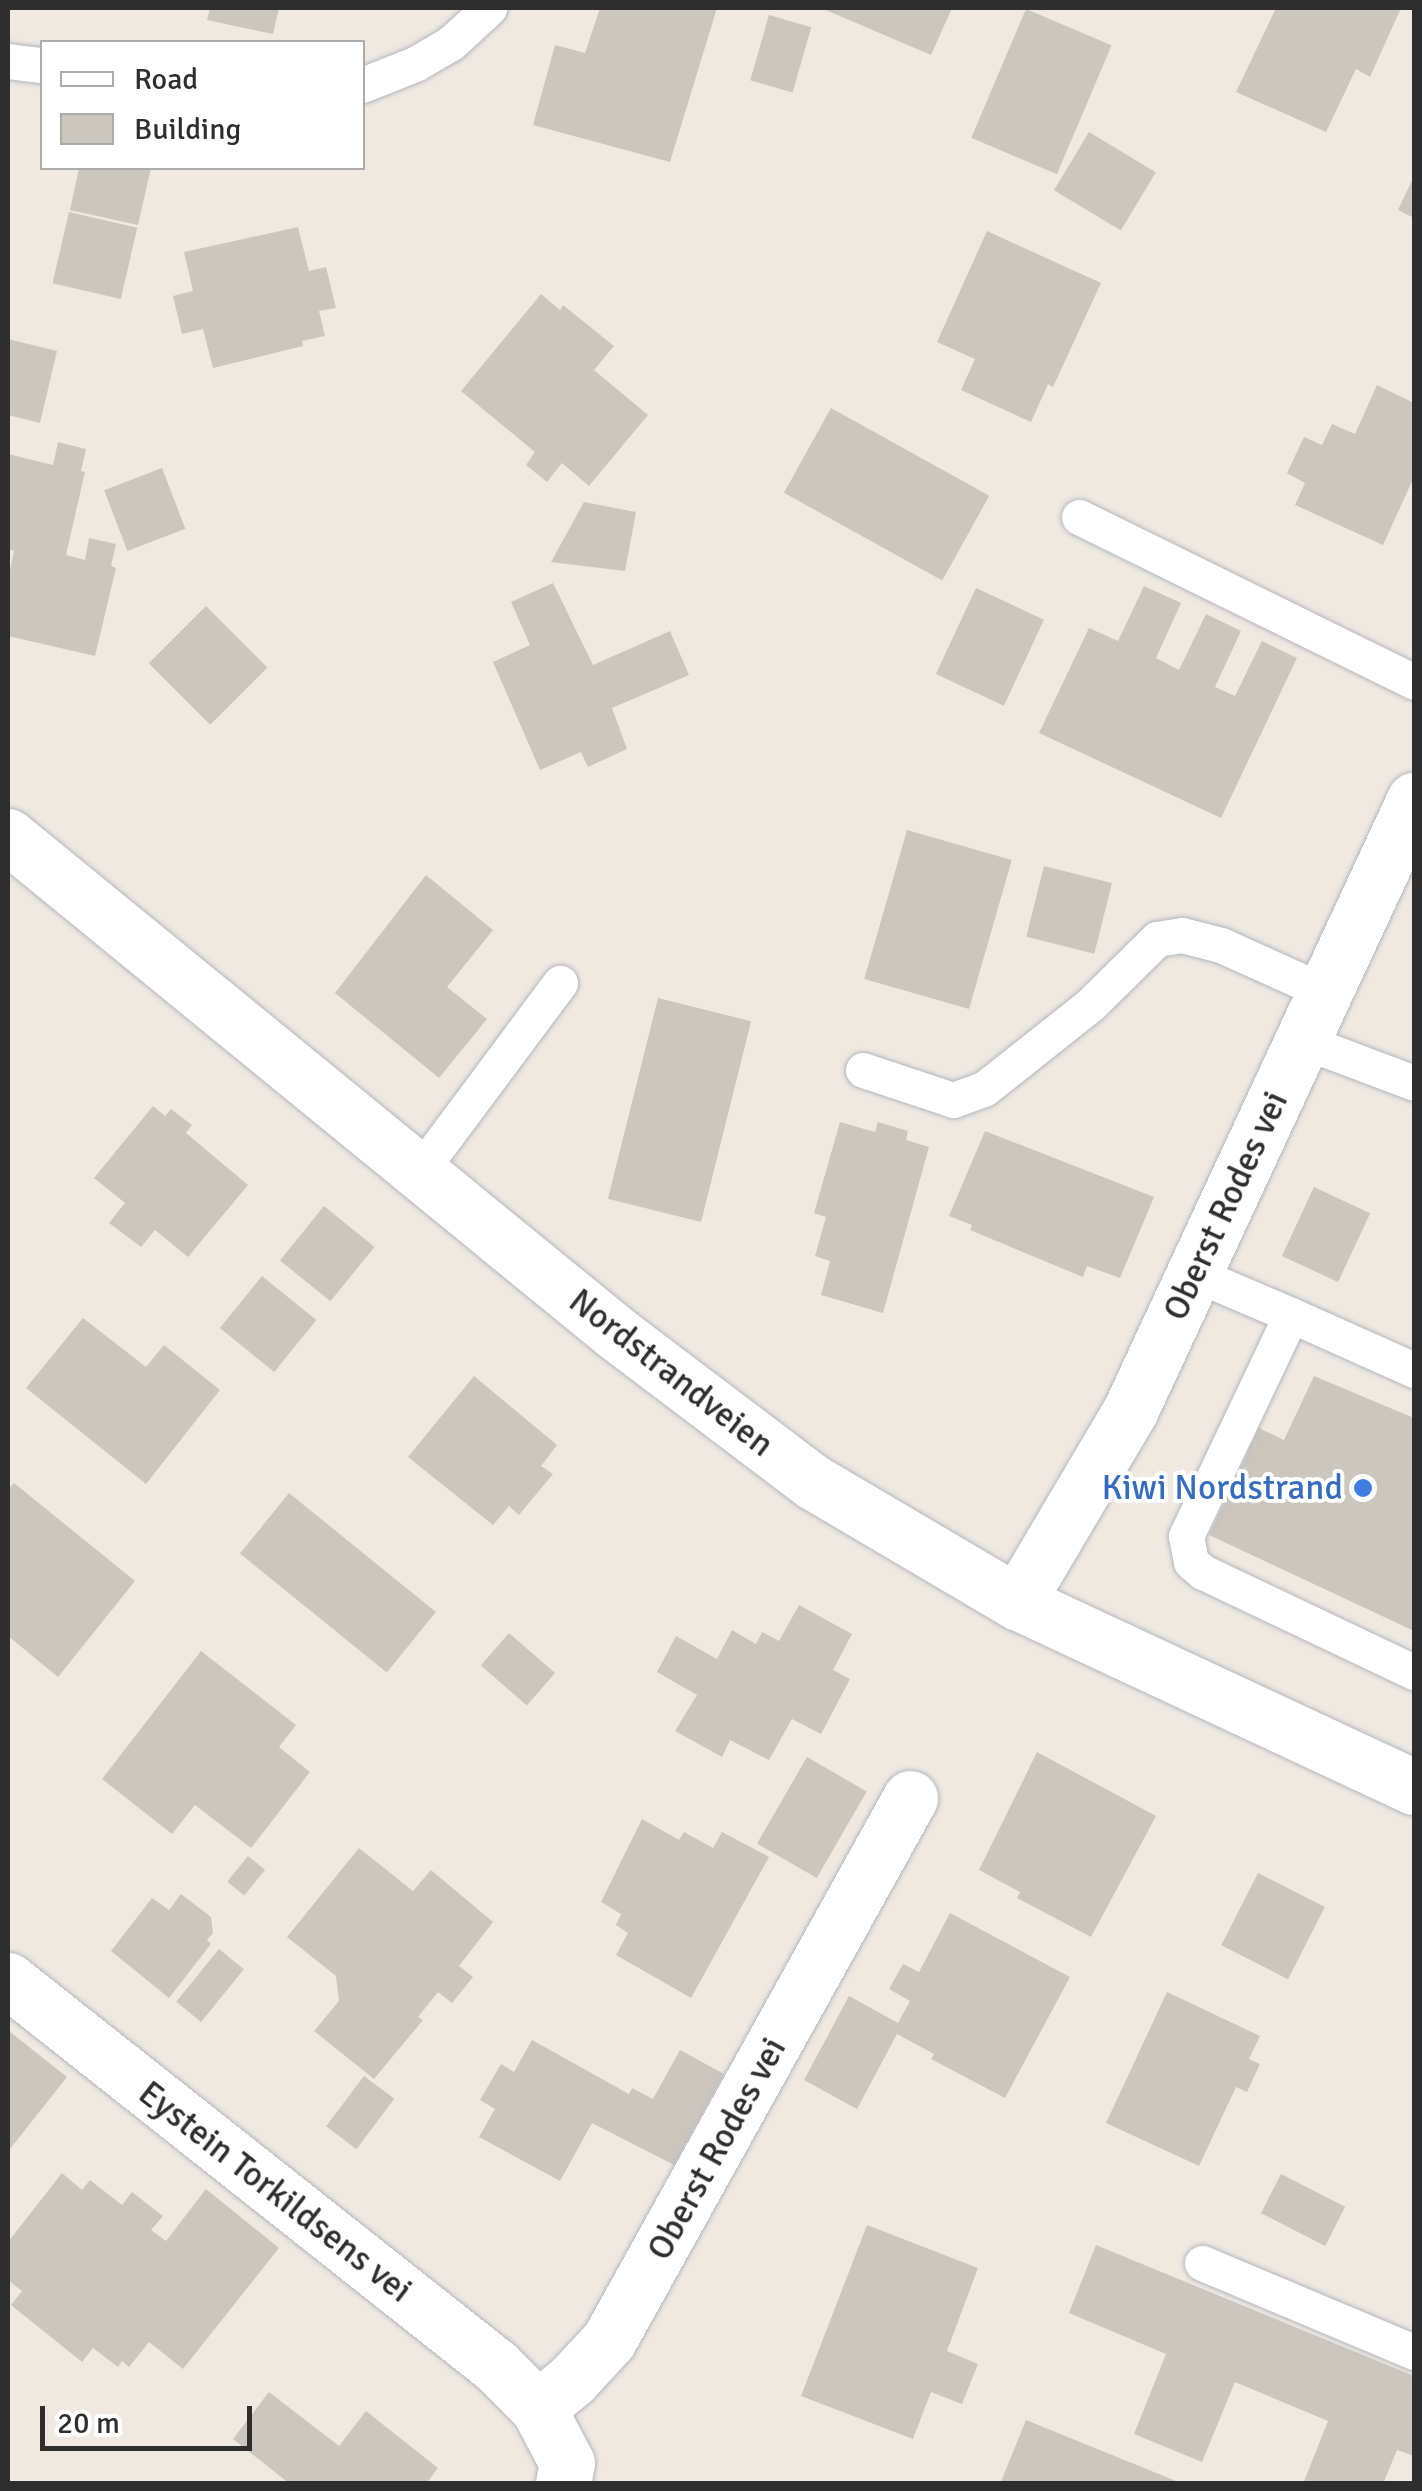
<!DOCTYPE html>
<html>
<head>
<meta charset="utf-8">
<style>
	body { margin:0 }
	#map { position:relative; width:1422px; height:2491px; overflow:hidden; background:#efe9e1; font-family:Signika,sans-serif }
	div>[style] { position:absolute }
	.building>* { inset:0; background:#cbc7bf; transform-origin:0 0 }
	.roads { filter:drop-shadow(0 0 2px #b4b7c1) drop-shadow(0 0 2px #b4b7c1) }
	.service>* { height:35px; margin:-17.5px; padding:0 17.5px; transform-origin:17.5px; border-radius:17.5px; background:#fff }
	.minor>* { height:55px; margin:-27.5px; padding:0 27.5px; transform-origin:27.5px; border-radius:27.5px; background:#fff }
	.tertiary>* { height:55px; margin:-27.5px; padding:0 27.5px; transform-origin:27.5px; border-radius:27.5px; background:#fff }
	.secondary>* { height:55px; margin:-27.5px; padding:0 27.5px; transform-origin:27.5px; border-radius:27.5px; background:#fff }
	.dots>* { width:28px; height:28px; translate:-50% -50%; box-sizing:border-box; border:5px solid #fff; border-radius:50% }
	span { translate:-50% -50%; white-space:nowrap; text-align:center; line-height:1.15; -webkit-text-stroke:8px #fff; paint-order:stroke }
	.street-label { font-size:35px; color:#2e2e2e }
	.shop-label { font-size:35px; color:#366cbe }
	.right { translate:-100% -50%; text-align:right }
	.frame { position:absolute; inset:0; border:10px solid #2e2e2e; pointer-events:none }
	.legend { position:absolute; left:40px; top:40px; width:325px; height:130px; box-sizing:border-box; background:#fff; border:2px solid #ababab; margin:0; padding:12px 18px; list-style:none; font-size:30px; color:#2e2e2e }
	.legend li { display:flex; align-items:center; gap:20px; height:50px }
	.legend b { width:50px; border:2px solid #ababab }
	.scale { position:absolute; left:40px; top:2406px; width:212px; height:45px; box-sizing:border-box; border:5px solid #2e2e2e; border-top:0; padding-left:12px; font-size:30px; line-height:35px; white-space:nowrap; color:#2e2e2e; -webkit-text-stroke:8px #fff; paint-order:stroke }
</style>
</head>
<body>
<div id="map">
	<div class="building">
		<div style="clip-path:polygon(210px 8px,279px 8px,273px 34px,207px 20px)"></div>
		<div style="clip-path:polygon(600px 8px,717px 8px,670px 162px,533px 125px,555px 45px,585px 53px)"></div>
		<div style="clip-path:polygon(821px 8px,952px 8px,931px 55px)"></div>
		<div style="clip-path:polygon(1276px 8px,1401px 8px,1370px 77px,1356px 69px,1326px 132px,1236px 92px)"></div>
		<div style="left:1026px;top:9px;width:93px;height:140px;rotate:23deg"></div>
		<div style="left:769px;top:15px;width:44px;height:68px;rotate:16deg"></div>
		<div style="left:1089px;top:132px;width:78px;height:68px;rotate:31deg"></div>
		<div style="clip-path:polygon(79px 168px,151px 168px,138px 225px,70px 210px)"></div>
		<div style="clip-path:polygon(1414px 176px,1414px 218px,1398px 210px)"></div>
		<div style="left:69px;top:212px;width:70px;height:73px;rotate:13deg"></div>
		<div style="clip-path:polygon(298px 227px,309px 271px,326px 267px,336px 308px,319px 311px,325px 336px,302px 341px,303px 346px,213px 368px,203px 329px,182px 334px,173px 296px,193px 291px,184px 252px)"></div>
		<div style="clip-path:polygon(987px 231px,1101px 283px,1053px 387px,1048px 384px,1031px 422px,961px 390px,975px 359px,937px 342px)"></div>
		<div style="clip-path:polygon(541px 294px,560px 310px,563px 305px,614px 346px,594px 370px,648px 415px,589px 486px,562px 463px,547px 482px,526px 465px,535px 452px,461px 391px)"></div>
		<div style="clip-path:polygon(8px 339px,57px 351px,40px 423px,8px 415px)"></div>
		<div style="clip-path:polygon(1377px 385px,1414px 403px,1414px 477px,1383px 545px,1295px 505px,1305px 483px,1287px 473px,1304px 437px,1322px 445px,1332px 424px,1355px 434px)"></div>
		<div style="left:831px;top:408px;width:181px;height:97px;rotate:29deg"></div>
		<div style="clip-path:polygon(58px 442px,86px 449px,81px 471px,85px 472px,66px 555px,85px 560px,89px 538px,116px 544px,111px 566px,116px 568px,95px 656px,8px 636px,8px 580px,14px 551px,8px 549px,8px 454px,53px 465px)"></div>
		<div style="left:162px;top:468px;width:65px;height:62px;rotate:69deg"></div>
		<div style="clip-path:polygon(584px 502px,636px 512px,625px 571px,551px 562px)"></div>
		<div style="clip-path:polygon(553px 583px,593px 665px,670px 631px,689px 675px,612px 708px,627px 749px,588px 767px,581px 752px,540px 770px,493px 662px,530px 645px,511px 602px)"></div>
		<div style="clip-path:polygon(1144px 586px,1181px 603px,1156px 658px,1179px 670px,1206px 614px,1241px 631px,1215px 687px,1235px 696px,1262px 641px,1297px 658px,1221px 818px,1039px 733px,1089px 628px,1118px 641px)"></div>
		<div style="left:976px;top:588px;width:75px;height:95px;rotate:25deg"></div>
		<div style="left:206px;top:606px;width:87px;height:81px;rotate:45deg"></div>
		<div style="left:907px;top:830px;width:109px;height:155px;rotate:16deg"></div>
		<div style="left:1044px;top:866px;width:70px;height:73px;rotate:14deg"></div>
		<div style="clip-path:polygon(426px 875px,493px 930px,447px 987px,487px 1019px,439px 1078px,335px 993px)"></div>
		<div style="left:658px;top:998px;width:96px;height:207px;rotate:14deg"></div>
		<div style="clip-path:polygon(153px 1106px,165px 1116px,171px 1109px,192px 1125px,186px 1133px,248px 1185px,188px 1257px,155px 1230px,141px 1247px,109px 1223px,125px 1203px,94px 1178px)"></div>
		<div style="clip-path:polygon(840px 1122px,875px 1132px,878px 1122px,908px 1131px,906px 1140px,929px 1147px,883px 1313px,821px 1295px,830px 1261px,815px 1256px,826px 1217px,814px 1213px)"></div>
		<div style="clip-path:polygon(985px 1131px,1154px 1197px,1120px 1278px,1087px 1266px,1083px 1277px,970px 1230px,972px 1225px,949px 1216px)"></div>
		<div style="left:1314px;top:1187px;width:62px;height:76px;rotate:25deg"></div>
		<div style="left:324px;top:1206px;width:65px;height:70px;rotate:39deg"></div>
		<div style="left:262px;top:1276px;width:70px;height:67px;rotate:39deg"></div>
		<div style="clip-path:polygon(83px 1318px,146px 1367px,164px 1345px,220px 1390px,146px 1484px,26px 1388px)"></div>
		<div style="clip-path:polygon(474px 1376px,557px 1445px,541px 1466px,553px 1474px,519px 1515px,509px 1506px,493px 1525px,408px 1457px)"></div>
		<div style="clip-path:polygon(1314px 1376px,1414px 1418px,1414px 1631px,1209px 1535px,1259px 1428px,1284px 1440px)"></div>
		<div style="clip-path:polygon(14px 1483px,135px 1581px,58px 1677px,8px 1636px,8px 1490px)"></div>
		<div style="left:289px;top:1493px;width:189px;height:78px;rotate:39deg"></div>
		<div style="clip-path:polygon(799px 1605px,852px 1634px,833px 1670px,850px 1679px,821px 1734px,792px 1719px,769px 1760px,730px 1740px,722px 1757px,675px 1731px,697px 1695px,657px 1672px,676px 1636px,717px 1659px,732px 1630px,756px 1644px,762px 1632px,779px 1641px)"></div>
		<div style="left:509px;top:1633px;width:61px;height:43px;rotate:41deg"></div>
		<div style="clip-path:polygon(201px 1651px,296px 1725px,279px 1747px,310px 1772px,251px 1848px,195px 1805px,172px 1834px,102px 1779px)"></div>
		<div style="clip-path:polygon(1037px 1752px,1156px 1816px,1091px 1937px,1017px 1898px,1020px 1892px,979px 1870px)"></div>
		<div style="left:807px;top:1757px;width:69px;height:100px;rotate:30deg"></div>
		<div style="clip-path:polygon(642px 1819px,679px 1840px,684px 1832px,713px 1848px,722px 1832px,769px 1857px,691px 1998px,616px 1955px,628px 1933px,616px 1925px,621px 1914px,601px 1902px)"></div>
		<div style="clip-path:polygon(359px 1848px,413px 1891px,431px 1870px,493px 1922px,459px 1966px,473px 1977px,452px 2003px,438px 1992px,418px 2017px,423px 2020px,374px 2079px,314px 2031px,339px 2001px,336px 1976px,287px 1937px)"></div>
		<div style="left:248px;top:1856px;width:22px;height:33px;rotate:39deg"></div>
		<div style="left:1258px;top:1873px;width:75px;height:81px;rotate:27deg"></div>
		<div style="clip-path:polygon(181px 1894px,211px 1917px,213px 1933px,207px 1940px,211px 1944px,169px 1998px,111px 1951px,152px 1898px,169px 1910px)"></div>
		<div style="clip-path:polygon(950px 1913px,1070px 1977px,1005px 2098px,931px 2059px,934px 2054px,897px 2034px,857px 2109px,804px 2080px,849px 1996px,898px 2023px,910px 2001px,889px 1989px,903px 1964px,919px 1972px)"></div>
		<div style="left:219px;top:1949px;width:32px;height:68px;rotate:39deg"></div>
		<div style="clip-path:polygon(1167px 1992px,1260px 2036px,1249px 2059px,1260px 2064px,1247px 2092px,1236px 2087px,1199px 2166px,1106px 2123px)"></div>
		<div style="clip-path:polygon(9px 2031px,67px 2077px,10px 2149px,8px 2147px)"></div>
		<div style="clip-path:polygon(532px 2040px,629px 2094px,632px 2088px,653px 2099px,680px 2050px,724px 2074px,674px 2165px,592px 2123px,560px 2181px,479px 2137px,495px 2109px,480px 2100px,501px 2064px,514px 2072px)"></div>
		<div style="left:364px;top:2076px;width:38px;height:63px;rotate:37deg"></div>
		<div style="clip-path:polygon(62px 2173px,82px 2190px,90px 2180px,122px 2205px,132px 2192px,163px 2216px,151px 2230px,166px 2241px,206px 2189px,279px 2248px,183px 2369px,149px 2342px,129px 2367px,122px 2361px,118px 2367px,93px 2348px,82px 2362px,11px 2305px,22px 2291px,8px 2280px,8px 2242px)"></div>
		<div style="left:1281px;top:2174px;width:72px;height:44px;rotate:27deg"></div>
		<div style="clip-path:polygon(867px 2225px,978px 2268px,947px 2351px,978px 2364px,962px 2404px,931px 2392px,913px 2439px,801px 2396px)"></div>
		<div style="clip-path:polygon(1096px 2245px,1414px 2376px,1414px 2456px,1397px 2450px,1383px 2484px,1303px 2484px,1328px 2421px,1235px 2382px,1202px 2462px,1134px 2434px,1166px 2354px,1069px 2313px)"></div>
		<div style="clip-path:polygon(269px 2392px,339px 2446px,366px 2411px,438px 2468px,426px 2484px,290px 2484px,233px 2439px)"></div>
		<div style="clip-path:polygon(1026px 2420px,1181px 2483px,1181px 2484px,1000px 2484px)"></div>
	</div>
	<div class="roads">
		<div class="service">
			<div style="left:8px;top:61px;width:34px;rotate:7deg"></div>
			<div style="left:362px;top:85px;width:57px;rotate:-21.6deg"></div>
			<div style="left:415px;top:64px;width:42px;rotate:-30.3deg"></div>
			<div style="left:451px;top:43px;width:52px;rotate:-42.6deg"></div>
			<div style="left:1079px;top:517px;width:373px;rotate:26.2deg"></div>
			<div style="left:1303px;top:1041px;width:119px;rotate:20.7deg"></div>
			<div style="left:863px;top:1070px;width:95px;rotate:18.4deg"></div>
			<div style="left:953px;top:1100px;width:33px;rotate:-20deg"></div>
			<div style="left:984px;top:1089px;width:135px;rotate:-38.4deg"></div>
			<div style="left:1090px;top:1005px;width:94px;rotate:-44.6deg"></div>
			<div style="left:1157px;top:939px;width:25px;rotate:-9deg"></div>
			<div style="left:1182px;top:935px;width:40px;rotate:14.4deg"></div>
			<div style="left:1221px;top:945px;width:114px;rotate:24.3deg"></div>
			<div style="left:419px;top:1172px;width:236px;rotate:-53.3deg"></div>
			<div style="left:1195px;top:1274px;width:104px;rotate:23.1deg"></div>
			<div style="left:1291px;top:1315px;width:245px;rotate:115.4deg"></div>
			<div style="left:1186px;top:1536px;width:26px;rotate:79deg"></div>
			<div style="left:1191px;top:1562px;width:16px;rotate:40deg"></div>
			<div style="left:1203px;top:1572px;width:233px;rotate:25.4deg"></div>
			<div style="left:1291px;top:1315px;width:135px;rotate:24.1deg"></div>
			<div style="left:1202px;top:2263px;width:230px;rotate:22.8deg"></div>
		</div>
		<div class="minor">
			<div style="left:8px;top:1980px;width:622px;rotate:38.34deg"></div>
			<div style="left:496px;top:2366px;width:59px;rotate:45deg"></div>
			<div style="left:538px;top:2408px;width:62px;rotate:62.2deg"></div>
			<div style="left:567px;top:2463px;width:21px;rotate:101deg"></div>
			<div style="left:538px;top:2408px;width:44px;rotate:-39.5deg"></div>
			<div style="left:572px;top:2380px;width:54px;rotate:-47.2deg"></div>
			<div style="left:609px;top:2340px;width:620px;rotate:-60.95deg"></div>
		</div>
		<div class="tertiary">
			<div style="left:1017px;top:1602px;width:222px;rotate:-59.4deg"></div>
			<div style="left:1130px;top:1411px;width:674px;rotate:-65.07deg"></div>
		</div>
		<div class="secondary">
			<div style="left:8px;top:836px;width:785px;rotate:39.26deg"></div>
			<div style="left:616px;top:1333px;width:247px;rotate:37.1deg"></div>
			<div style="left:813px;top:1482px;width:237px;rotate:30.5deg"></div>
			<div style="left:1017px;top:1602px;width:438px;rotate:25deg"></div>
		</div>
	</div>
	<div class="dots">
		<div style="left:1363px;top:1488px;background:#3f7fe0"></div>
	</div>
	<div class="street-label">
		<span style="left:1226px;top:1206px;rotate:-65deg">Oberst Rodes vei</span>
		<span style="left:671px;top:1373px;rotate:38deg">Nordstrandveien</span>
		<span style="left:717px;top:2149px;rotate:-61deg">Oberst Rodes vei</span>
		<span style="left:275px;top:2192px;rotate:38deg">Eystein Torkildsens vei</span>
	</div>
	<div class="shop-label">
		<span class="right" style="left:1343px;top:1488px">Kiwi Nordstrand</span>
	</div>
	<div class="frame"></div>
	<ul class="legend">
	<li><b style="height:12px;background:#fff"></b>Road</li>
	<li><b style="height:28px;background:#cbc7bf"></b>Building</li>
	</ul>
	<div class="scale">20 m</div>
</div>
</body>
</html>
